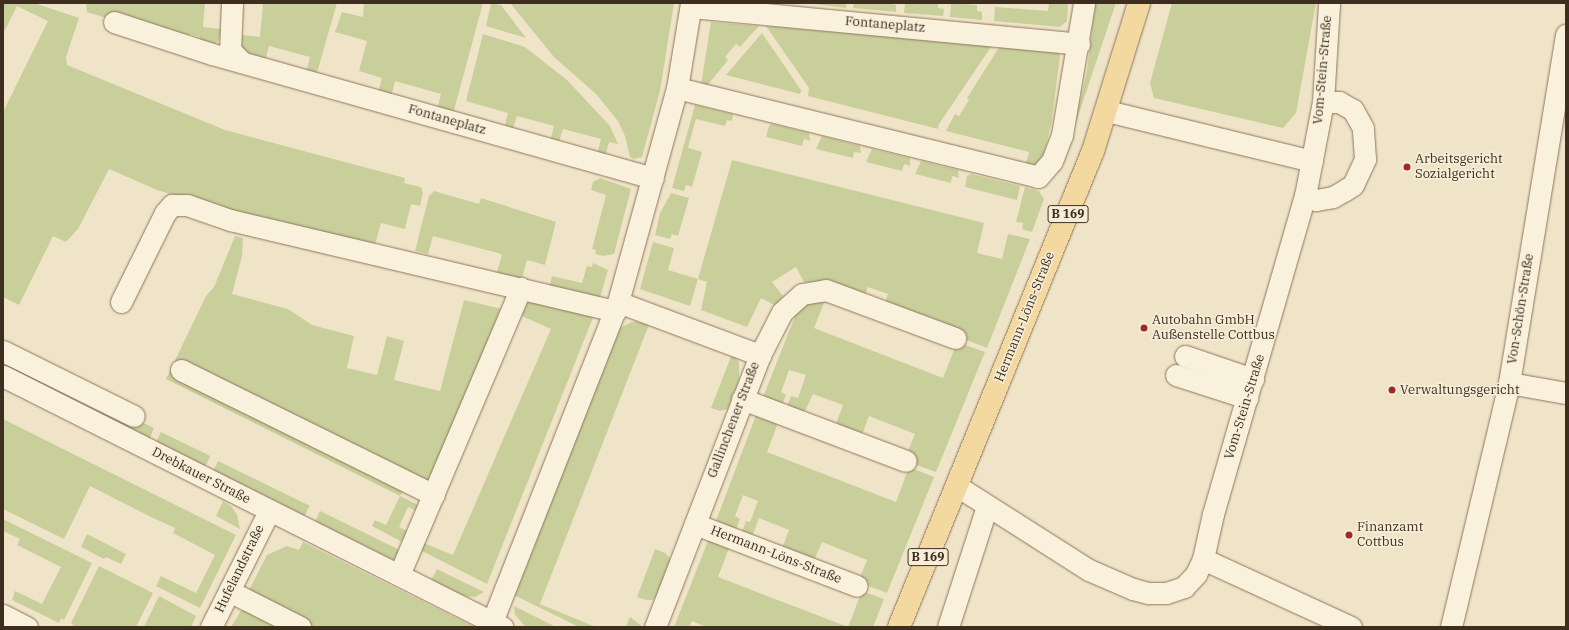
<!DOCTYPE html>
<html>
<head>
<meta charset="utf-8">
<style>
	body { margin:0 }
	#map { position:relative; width:1569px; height:630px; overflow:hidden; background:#f0e4c8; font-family:"IBM Plex Serif",serif }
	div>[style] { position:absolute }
	.green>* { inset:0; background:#c9cf9b; transform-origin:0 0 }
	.roads { filter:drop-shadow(0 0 1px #8d765c) drop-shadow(0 0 1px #8d765c) }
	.minor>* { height:21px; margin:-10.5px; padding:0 10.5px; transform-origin:10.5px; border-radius:10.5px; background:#faf1dc }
	.major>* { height:22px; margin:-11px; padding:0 11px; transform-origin:11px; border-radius:11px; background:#f3d9a0 }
	.dots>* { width:11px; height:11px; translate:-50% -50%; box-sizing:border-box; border:2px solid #f7eed8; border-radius:50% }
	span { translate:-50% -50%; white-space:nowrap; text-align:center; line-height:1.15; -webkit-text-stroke:3px #f7eed8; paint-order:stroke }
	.shield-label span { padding:1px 3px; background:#f7eed8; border:1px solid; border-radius:3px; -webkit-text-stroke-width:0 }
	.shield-label { font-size:12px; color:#3d2e20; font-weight:700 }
	.street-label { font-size:13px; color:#3d2e20 }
	.poi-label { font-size:13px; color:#3d2e20 }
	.left { translate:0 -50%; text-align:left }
	.frame { position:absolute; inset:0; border:4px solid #3d2e20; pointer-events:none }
</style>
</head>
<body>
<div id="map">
	<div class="green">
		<div style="clip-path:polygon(3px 3px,34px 3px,79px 18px,66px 57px,67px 65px,225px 130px,405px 178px,404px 183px,421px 187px,423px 193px,420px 206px,411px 204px,405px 229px,381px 223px,374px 248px,237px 214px,157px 190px,109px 169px,78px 229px,66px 242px,53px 236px,19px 305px,3px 297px,3px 112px,48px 21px,17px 6px,5px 30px,3px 29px)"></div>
		<div style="clip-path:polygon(86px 3px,205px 3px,203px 27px,221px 29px,219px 40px,214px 45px,199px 42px,200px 37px,189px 34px,187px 39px,109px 19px,87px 12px)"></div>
		<div style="clip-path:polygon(263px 3px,337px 3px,316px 76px,306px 73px,310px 57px,269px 46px,265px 61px,243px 53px,241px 35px,260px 37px)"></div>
		<div style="clip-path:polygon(364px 3px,483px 3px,453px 114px,437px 110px,441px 94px,395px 81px,391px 97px,378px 93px,382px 78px,359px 71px,367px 41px,335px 32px,342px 12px,363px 17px)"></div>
		<div style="clip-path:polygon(491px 3px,501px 5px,526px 38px,486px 26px)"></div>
		<div style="clip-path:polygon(510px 3px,674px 3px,660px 91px,642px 157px,634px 159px,630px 157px,625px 136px,618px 121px,596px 94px,554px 57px)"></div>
		<div style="clip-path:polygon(805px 3px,847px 3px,846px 8px)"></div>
		<div style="clip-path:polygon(854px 3px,889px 3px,896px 5px,896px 12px,853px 8px)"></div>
		<div style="clip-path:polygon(905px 3px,938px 3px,938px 8px,944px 9px,943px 16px,904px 13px)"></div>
		<div style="clip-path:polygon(951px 3px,977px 5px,977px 11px,982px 12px,982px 20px,950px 17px)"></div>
		<div style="clip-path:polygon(1049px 3px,1068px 3px,1067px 21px,1060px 27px,994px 21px,995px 7px,1048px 11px)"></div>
		<div style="clip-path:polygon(1095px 3px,1116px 3px,1072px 134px,1087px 71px)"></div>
		<div style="clip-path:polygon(1172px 3px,1316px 3px,1296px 113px,1283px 128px,1154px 98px,1150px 83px)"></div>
		<div style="clip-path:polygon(711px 22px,759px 26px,740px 47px,736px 44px,725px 57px,728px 60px,707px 86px,701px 85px)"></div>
		<div style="clip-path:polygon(766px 26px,990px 45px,991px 47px,939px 124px,938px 129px,808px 96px,809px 88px)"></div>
		<div style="clip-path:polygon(762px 33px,801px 90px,800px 94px,726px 75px)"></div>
		<div style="clip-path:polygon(483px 34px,525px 47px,567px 80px,610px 126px,618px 144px,609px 142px,605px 158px,597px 155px,601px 139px,563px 129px,558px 144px,550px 142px,554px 126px,517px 116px,512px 131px,504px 129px,508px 113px,466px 101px)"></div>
		<div style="clip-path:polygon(1000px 46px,1056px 50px,1060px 55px,1052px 120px,1044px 154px,1040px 162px,1032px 167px,1025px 167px,1029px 152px,946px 131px,955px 114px,959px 116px,969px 100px,967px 98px)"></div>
		<div style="clip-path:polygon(695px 105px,733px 114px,732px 121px,727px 120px,725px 126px,696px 119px,688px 148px,702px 152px,692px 187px,686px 185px,684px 191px,672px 188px)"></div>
		<div style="clip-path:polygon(772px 124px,809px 133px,810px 141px,804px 139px,802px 146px,766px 137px,769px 126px)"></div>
		<div style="clip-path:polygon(822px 136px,860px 146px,861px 153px,854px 152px,853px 158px,816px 149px)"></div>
		<div style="clip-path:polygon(872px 149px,910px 158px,910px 166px,904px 164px,902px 171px,866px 162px)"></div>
		<div style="clip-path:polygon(732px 160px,984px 223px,977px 253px,1002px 259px,1008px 234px,1030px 239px,987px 348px,883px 307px,888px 294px,868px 287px,864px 298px,828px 283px,804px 282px,796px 267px,772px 282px,783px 296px,776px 306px,761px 298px,747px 327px,701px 310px,707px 282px,698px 279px,690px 306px,640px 289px,653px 242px,674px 248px,668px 270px,698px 279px)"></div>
		<div style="clip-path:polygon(921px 161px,958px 170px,959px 178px,952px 176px,951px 183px,915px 174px)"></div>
		<div style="clip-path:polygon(971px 174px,1020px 186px,1017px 200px,965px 187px,967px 176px)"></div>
		<div style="clip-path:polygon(600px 178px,631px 189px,614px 254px,603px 256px,595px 254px,596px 250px,592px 249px,606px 195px,591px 190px,593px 182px)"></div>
		<div style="clip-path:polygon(1025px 187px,1039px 191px,1044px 199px,1032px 232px,1022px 229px,1023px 223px,1016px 222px)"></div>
		<div style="clip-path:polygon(434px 191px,479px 204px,481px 198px,556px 222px,545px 265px,527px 260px,522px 278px,518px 280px,496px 275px,502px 255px,498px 253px,433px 236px,428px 254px,415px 251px,429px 196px)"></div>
		<div style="clip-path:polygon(671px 193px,689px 198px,678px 236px,672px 234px,670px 239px,655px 235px,660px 213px)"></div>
		<div style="clip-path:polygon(235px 236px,243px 238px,242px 256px,232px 294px,288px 309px,312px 325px,354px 336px,347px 368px,377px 375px,387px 336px,404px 341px,394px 380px,440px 391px,464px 300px,502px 309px,431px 488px,405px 487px,400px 496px,422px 507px,419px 512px,408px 507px,399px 527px,411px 533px,406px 544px,372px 526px,375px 520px,386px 525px,400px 496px,166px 379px,206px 296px,214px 287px)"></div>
		<div style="clip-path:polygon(593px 263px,608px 270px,600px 298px,549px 288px,552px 276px,582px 283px,587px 266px,592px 267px)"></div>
		<div style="clip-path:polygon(826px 298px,814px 328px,943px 378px,957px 342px,985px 352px,936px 472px,911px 463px,906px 456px,915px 434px,869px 416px,863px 432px,853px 436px,838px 430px,837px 421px,843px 405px,813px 394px,806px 409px,800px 414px,786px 409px,791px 396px,798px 398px,806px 375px,789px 370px,781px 392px,786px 395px,781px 407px,762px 400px,797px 311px,806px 302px)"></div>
		<div style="clip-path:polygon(529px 299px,594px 315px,487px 584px,418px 549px,421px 542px,453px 555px,551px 329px,522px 316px)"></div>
		<div style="clip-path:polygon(644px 321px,650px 322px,540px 604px,596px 627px,579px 627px,514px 595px,618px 329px,632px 322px)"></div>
		<div style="clip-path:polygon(732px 354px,739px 362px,739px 380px,728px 409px,720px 411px,711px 408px)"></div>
		<div style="clip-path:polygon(100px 408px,136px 426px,139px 421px,154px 428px,149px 440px,97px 415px)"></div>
		<div style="clip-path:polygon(758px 410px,778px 423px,767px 452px,896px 502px,909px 467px,934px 477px,887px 593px,858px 582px,867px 560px,822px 542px,815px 558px,806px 561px,786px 553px,783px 546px,789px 530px,759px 518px,753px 534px,747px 537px,741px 535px,746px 521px,750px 522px,758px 501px,743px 495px,735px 516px,740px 519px,735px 533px,714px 526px)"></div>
		<div style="clip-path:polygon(3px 419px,236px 535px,200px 608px,156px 586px,161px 576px,196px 593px,215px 555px,173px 533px,175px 528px,155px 519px,90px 486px,64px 539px,3px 509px)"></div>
		<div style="left:161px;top:432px;width:55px;height:12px;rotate:26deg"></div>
		<div style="left:218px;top:461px;width:102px;height:12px;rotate:26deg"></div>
		<div style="clip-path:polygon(223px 501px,232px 507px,237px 515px,240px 529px,216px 516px)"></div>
		<div style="left:320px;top:511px;width:91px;height:12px;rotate:26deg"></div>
		<div style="clip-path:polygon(3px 519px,92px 563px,64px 620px,61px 618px,59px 623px,12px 600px,15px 591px,42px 604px,61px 567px,17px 545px,20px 539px,3px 531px)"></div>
		<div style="clip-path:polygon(87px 534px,126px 554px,121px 564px,106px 557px,104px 559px,81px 547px)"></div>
		<div style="clip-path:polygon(710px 536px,731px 543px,718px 577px,848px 627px,862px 591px,884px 599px,873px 627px,706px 627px,692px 621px,689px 627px,674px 627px)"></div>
		<div style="clip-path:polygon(303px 542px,474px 627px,311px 627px,254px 599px,248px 592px,267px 555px,287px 546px,299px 550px)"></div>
		<div style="clip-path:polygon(655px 549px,665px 553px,670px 558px,671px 563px,659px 593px,653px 600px,646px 600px,637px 597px)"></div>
		<div style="clip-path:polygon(99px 566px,153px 593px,136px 627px,72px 627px,73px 624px,71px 623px)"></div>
		<div style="clip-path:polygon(437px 569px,484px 592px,475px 597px,462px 596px,431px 580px)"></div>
		<div style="clip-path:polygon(159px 596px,196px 616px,191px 627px,144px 627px)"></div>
		<div style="clip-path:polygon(514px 606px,556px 627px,526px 627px,515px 615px)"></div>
		<div style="clip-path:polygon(242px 609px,288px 627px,231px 627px)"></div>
		<div style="clip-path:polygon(630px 617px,643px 627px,626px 627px)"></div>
	</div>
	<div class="roads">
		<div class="minor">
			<div style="left:232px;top:3px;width:47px;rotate:92.4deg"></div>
			<div style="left:230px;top:50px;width:16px;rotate:45deg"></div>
			<div style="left:691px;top:7px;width:390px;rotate:5.4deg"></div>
			<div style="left:114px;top:22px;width:103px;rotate:18.1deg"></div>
			<div style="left:212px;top:54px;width:458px;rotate:15.7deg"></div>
			<div style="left:677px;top:88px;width:372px;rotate:13.8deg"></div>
			<div style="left:1038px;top:177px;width:21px;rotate:-49deg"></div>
			<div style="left:1052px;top:161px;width:28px;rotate:-69deg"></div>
			<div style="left:1062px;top:135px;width:134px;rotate:-80.5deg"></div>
			<div style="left:1107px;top:111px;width:211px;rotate:13.7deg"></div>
			<div style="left:1305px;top:196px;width:12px;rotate:20deg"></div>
			<div style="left:1316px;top:200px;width:17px;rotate:-10deg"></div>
			<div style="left:1333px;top:197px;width:14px;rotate:-30deg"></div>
			<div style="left:1345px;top:190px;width:9px;rotate:-32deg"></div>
			<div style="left:1353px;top:185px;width:29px;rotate:-65deg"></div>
			<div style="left:1365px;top:159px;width:31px;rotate:-94deg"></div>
			<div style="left:1363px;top:128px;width:21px;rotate:-119deg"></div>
			<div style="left:1353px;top:110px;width:16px;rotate:-150deg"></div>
			<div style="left:1339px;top:102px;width:16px;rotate:180deg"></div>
			<div style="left:121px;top:302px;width:99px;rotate:-63.7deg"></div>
			<div style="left:165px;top:213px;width:11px;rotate:-49deg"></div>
			<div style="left:172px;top:205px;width:15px"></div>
			<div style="left:187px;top:205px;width:46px;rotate:19.2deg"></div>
			<div style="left:230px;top:220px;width:396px;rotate:13.3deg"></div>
			<div style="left:618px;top:302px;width:152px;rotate:20.5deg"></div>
			<div style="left:760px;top:355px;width:292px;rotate:111.1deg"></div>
			<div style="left:3px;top:351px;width:146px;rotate:26.4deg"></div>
			<div style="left:760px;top:355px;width:48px;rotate:-62.9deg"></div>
			<div style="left:782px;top:312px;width:27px;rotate:-42deg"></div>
			<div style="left:802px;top:294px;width:24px;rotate:-9deg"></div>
			<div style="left:826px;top:290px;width:138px;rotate:20.4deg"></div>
			<div style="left:1185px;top:356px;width:72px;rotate:18.7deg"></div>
			<div style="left:181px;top:370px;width:282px;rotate:26.3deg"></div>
			<div style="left:1176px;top:375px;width:75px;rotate:17.9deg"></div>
			<div style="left:3px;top:376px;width:559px;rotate:26.7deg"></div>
			<div style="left:1509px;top:383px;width:58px;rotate:10deg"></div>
			<div style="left:742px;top:399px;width:175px;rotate:20.7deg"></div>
			<div style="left:957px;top:486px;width:156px;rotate:32.5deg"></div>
			<div style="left:1089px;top:570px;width:48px;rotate:23.4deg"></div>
			<div style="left:1133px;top:589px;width:16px;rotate:15deg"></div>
			<div style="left:1148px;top:593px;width:18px"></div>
			<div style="left:1166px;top:593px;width:19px;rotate:-18deg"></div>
			<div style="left:1184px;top:587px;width:18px;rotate:-47deg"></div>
			<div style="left:1196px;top:574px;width:17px;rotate:-65deg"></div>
			<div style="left:1203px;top:559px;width:46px;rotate:-77.5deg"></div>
			<div style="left:1213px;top:514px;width:331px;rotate:-73.9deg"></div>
			<div style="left:1305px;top:196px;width:96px;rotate:-79.2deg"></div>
			<div style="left:1323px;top:102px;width:99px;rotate:-86.5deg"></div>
			<div style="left:695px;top:524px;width:173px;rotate:20.9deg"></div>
			<div style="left:1203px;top:559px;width:163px;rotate:24.7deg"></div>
			<div style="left:399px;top:575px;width:312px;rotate:-67deg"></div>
			<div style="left:229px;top:591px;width:80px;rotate:26.9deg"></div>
			<div style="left:3px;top:615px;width:27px;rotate:27deg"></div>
			<div style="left:492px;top:622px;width:344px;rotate:-68.5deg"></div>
			<div style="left:618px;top:302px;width:222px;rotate:-74.6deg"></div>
			<div style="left:677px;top:88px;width:86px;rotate:-80.6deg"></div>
			<div style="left:211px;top:627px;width:130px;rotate:-63.4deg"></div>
			<div style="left:948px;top:627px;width:127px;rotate:-72.1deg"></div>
			<div style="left:1451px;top:627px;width:251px;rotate:-76.6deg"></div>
			<div style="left:1509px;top:383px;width:353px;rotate:-80.7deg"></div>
		</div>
		<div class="major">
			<div style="left:899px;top:627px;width:514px;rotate:-67.83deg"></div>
			<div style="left:1093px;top:151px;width:155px;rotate:-72.7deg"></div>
		</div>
	</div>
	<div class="dots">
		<div style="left:1407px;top:167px;background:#9e2a2b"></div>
		<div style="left:1144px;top:328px;background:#9e2a2b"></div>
		<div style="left:1392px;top:390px;background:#9e2a2b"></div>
		<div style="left:1349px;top:535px;background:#9e2a2b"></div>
	</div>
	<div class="shield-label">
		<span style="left:1068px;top:214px">B 169</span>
		<span style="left:928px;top:557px">B 169</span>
	</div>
	<div class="street-label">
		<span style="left:885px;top:25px;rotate:5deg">Fontaneplatz</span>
		<span style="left:1323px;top:70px;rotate:-85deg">Vom-Stein-Straße</span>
		<span style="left:447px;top:120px;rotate:16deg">Fontaneplatz</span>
		<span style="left:1521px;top:309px;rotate:-81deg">Von-Schön-Straße</span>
		<span style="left:1025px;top:317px;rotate:-68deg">Hermann-Löns-Straße</span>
		<span style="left:1245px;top:407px;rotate:-73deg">Vom-Stein-Straße</span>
		<span style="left:734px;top:420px;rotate:-69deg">Gallinchener Straße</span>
		<span style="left:201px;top:476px;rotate:27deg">Drebkauer Straße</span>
		<span style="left:776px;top:555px;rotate:21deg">Hermann-Löns-Straße</span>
		<span style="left:240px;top:569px;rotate:-64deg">Hufelandstraße</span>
	</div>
	<div class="poi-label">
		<span class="left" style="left:1415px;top:167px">Arbeitsgericht<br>Sozialgericht</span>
		<span class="left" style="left:1152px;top:328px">Autobahn GmbH<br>Außenstelle Cottbus</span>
		<span class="left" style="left:1400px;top:390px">Verwaltungsgericht</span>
		<span class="left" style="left:1357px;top:535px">Finanzamt<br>Cottbus</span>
	</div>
	<div class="frame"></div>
</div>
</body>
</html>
